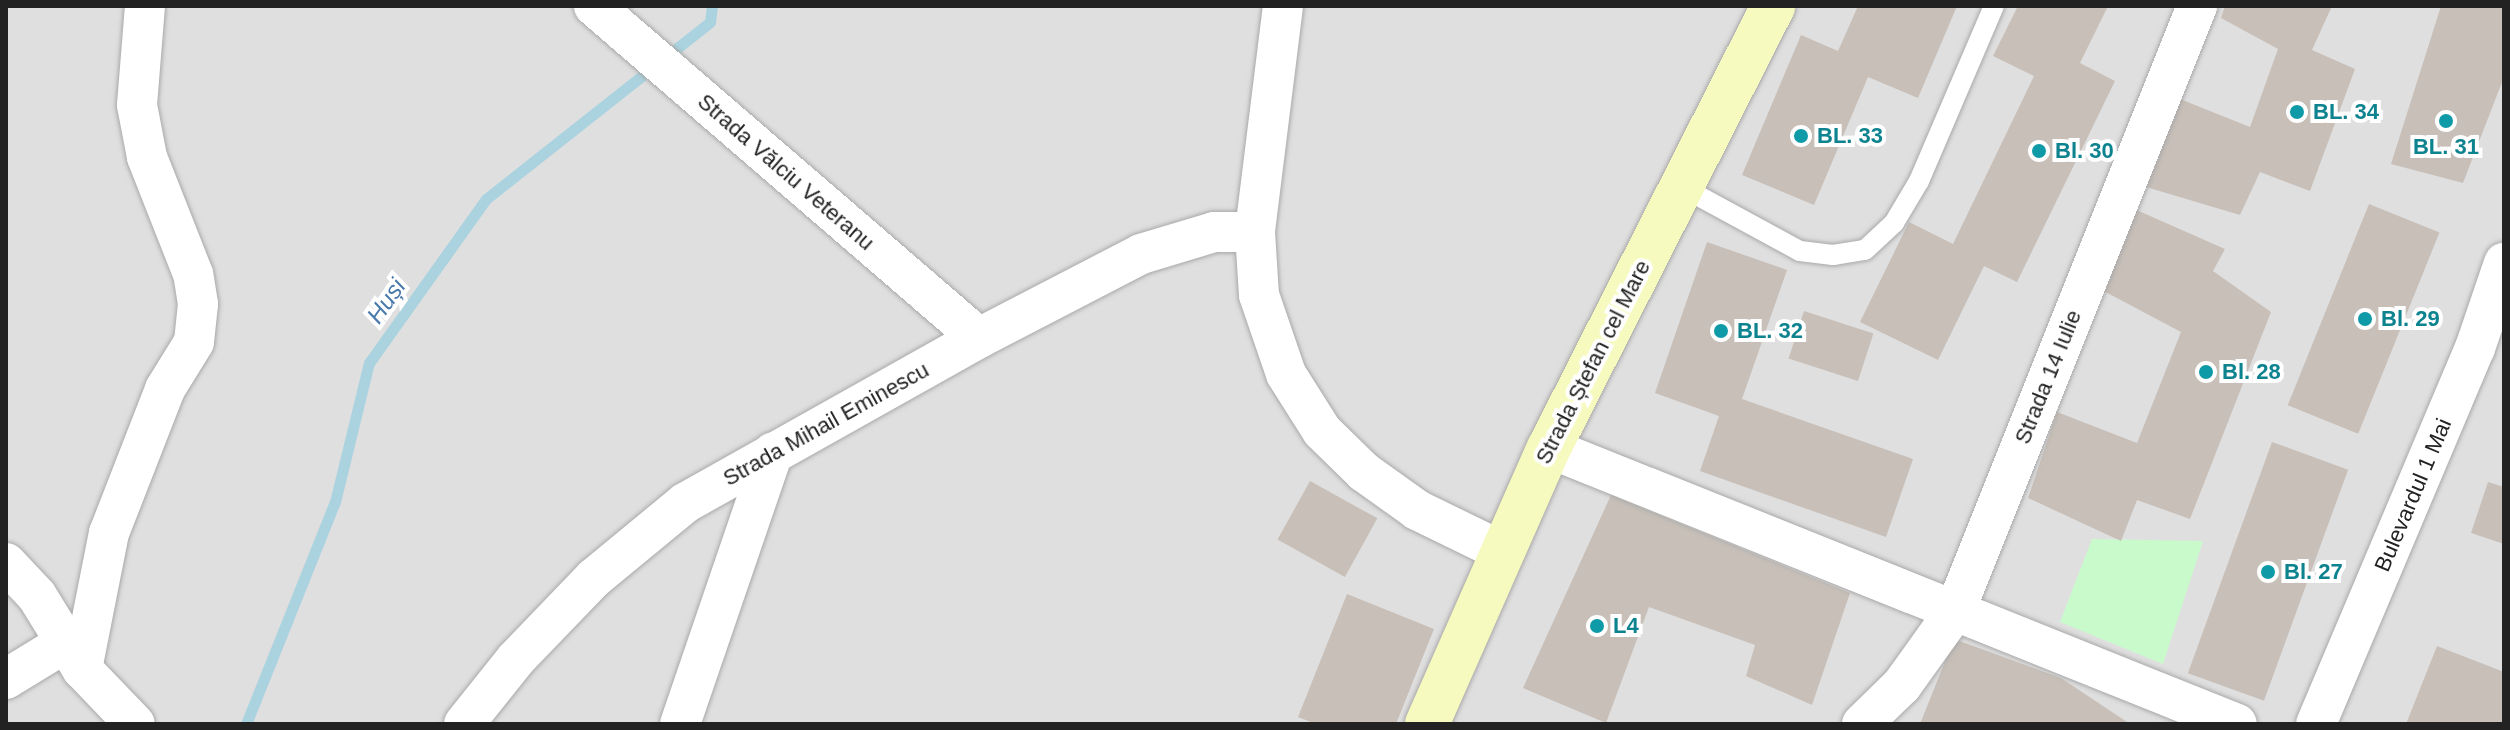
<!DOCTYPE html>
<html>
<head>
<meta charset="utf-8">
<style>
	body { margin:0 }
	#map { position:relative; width:2510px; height:730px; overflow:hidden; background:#f2efe9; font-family:Helvetica,sans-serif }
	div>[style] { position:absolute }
	.residential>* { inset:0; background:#e0dfdf; transform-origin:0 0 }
	.park>* { inset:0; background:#c8facc }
	.stream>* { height:11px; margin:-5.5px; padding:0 5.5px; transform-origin:5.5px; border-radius:5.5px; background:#aad3df }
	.building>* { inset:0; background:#c7bfb8; transform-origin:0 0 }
	.roads { filter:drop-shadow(0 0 2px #a9a9a9) drop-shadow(0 0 2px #a9a9a9) }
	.lane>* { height:20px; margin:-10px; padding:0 10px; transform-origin:10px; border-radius:10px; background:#fff }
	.street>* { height:40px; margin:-20px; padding:0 20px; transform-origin:20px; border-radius:20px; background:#fff }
	.secondary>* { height:44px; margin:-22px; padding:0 22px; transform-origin:22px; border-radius:22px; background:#f7fabf }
	.dots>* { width:22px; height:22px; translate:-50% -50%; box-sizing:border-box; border:4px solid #fff; border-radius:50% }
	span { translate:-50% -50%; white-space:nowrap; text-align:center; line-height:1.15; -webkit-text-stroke:8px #fff; paint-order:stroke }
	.culture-label { font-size:22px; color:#0d838f; font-weight:700 }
	.left { translate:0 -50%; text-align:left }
	.street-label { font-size:22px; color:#222 }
	.water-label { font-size:24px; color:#4a7aab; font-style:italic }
	.frame { position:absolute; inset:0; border:8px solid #222; pointer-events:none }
</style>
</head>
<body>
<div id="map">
	<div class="residential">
		<div style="left:6px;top:6px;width:2498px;height:718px"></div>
	</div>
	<div class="park">
		<div style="clip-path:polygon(2092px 539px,2203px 541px,2163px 664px,2060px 622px)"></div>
	</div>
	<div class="stream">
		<div style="left:246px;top:724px;width:239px;rotate:-68.2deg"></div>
		<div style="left:335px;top:502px;width:143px;rotate:-76.3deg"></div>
		<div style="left:369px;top:363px;width:201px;rotate:-54.5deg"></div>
		<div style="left:486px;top:199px;width:285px;rotate:-38.3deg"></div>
		<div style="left:710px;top:22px;width:16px;rotate:-83deg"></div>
	</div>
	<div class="building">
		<div style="clip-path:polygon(1858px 6px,1957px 6px,1918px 98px,1868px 77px,1814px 205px,1742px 175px,1801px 35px,1838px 51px)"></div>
		<div style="clip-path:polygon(2018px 6px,2108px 6px,2080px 63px,2115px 81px,2017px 282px,1984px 266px,1938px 360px,1860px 322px,1909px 222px,1953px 244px,2034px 76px,1993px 56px)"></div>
		<div style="clip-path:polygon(2225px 6px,2332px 6px,2312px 50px,2355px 69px,2310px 191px,2260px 172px,2240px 215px,2146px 187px,2175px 97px,2250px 127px,2278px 49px,2221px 18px)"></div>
		<div style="clip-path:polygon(2441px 6px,2504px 6px,2504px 77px,2463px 183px,2391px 164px)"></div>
		<div style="left:2369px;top:204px;width:76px;height:217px;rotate:22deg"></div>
		<div style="clip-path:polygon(2132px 208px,2225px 249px,2213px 271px,2271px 312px,2190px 519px,2137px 500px,2121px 541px,2028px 498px,2057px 412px,2137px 443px,2181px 332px,2098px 288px)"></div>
		<div style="clip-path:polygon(1707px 242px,1787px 270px,1742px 399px,1913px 459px,1886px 537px,1700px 471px,1719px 416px,1655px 393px)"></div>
		<div style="left:1804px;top:311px;width:73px;height:50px;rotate:18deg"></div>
		<div style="left:2272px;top:442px;width:81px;height:246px;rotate:20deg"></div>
		<div style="left:1310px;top:481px;width:77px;height:67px;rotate:29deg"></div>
		<div style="clip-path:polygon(2488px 482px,2504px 487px,2504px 544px,2471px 533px)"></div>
		<div style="clip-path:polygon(1611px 495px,1850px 593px,1812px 705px,1746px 676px,1755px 645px,1649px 607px,1606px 723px,1523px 688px)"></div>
		<div style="clip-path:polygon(1347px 594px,1434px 629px,1396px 724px,1316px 724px,1298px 717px)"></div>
		<div style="clip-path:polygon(1954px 639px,2061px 678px,2130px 724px,1920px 724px)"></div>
		<div style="clip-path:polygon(2437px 646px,2504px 672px,2504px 724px,2406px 724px)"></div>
	</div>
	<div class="roads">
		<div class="lane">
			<div style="left:1682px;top:187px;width:134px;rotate:28.5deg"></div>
			<div style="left:1800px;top:251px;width:33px;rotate:7deg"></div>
			<div style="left:1833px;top:255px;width:32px;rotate:-9deg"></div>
			<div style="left:1865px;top:250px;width:40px;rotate:-43deg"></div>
			<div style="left:1894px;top:223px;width:49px;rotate:-59.2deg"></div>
			<div style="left:1919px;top:181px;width:190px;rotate:-66.8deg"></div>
		</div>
		<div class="street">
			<div style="left:594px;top:6px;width:508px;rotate:40.77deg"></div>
			<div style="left:1283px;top:6px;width:228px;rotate:97.1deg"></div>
			<div style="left:1255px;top:232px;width:63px;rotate:86.4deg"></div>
			<div style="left:1259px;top:295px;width:83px;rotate:71.1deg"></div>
			<div style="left:1286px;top:374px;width:67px;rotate:57.7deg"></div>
			<div style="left:1322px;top:431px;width:59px;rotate:44.3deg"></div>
			<div style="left:1364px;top:472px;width:65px;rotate:35.6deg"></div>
			<div style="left:1417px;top:510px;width:93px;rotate:26deg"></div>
			<div style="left:1549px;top:448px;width:741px;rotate:21.86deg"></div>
			<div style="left:6px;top:563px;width:45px;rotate:46.8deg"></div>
			<div style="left:37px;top:596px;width:86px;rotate:58.3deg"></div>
			<div style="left:82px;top:669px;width:76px;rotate:46.1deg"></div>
			<div style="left:82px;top:669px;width:139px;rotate:-78.8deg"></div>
			<div style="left:109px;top:533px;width:155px;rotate:-68.7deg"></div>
			<div style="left:165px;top:389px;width:55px;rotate:-58.3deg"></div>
			<div style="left:194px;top:342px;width:38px;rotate:-84deg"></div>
			<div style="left:198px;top:304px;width:30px;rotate:-99deg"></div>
			<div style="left:193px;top:274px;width:126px;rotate:-111.5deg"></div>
			<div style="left:147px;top:157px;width:53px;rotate:-100.9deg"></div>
			<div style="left:137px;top:105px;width:99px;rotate:-85.4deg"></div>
			<div style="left:6px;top:679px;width:69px;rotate:-31.4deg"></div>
			<div style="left:464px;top:724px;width:82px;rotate:-51.4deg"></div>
			<div style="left:515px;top:660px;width:114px;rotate:-46.1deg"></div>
			<div style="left:594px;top:578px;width:118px;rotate:-39.5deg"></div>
			<div style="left:685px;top:503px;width:337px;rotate:-29.3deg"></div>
			<div style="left:979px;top:338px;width:182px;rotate:-27.4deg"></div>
			<div style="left:1141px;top:254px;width:76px;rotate:-16.8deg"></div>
			<div style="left:1214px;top:232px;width:41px"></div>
			<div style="left:680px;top:724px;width:287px;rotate:-71.1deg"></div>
			<div style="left:1862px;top:724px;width:56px;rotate:-44.3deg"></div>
			<div style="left:1902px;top:685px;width:91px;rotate:-54.4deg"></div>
			<div style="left:1955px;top:611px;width:652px;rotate:-68.2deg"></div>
			<div style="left:2316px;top:724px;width:408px;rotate:-67.1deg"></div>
			<div style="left:2475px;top:348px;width:90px;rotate:-71.2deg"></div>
		</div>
		<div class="secondary">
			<div style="left:1427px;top:724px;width:302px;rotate:-66.2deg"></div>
			<div style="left:1549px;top:448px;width:496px;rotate:-63.1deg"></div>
		</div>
	</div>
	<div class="dots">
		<div style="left:2297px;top:112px;background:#0f9aa8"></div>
		<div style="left:2446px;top:121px;background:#0f9aa8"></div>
		<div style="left:1801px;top:136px;background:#0f9aa8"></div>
		<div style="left:2039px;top:151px;background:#0f9aa8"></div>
		<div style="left:2365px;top:319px;background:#0f9aa8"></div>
		<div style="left:1721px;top:331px;background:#0f9aa8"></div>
		<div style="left:2206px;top:372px;background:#0f9aa8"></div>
		<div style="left:2268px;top:572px;background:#0f9aa8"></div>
		<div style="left:1597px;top:626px;background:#0f9aa8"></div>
	</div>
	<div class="culture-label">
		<span class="left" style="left:2313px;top:112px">BL. 34</span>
		<span class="left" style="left:1817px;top:136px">BL. 33</span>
		<span style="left:2446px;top:147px">BL. 31</span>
		<span class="left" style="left:2055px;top:151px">Bl. 30</span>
		<span class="left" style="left:2381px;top:319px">Bl. 29</span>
		<span class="left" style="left:1737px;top:331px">BL. 32</span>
		<span class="left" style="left:2222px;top:372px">Bl. 28</span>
		<span class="left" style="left:2284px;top:572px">Bl. 27</span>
		<span class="left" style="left:1613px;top:626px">L4</span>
	</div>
	<div class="street-label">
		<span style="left:786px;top:172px;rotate:41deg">Strada Vălciu Veteranu</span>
		<span style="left:1593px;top:362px;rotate:-63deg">Strada Ștefan cel Mare</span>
		<span style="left:2048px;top:377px;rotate:-68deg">Strada 14 Iulie</span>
		<span style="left:826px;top:424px;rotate:-29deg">Strada Mihail Eminescu</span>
		<span style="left:2413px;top:495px;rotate:-67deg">Bulevardul 1 Mai</span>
	</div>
	<div class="water-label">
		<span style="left:386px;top:301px;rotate:-55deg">Huși</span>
	</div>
	<div class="frame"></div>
</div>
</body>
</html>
